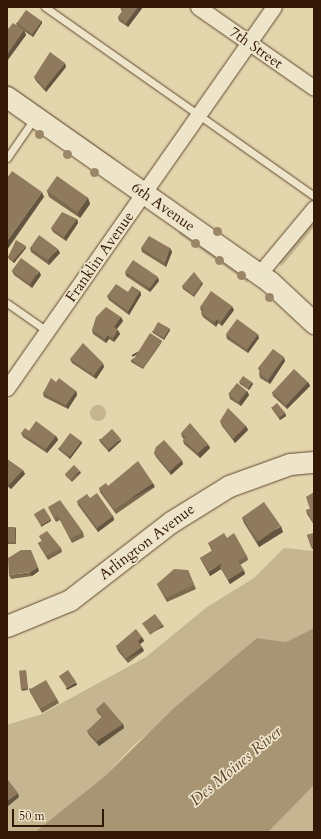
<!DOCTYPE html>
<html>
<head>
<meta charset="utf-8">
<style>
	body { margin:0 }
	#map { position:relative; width:321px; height:839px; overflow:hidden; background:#e3d5ac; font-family:Cardo,serif }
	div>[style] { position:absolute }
	.green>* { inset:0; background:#c5b590; transform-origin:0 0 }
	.round { border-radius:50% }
	.water>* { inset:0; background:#a89574 }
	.roads { filter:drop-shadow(0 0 1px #604730) drop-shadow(0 0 1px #604730) }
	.service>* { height:7px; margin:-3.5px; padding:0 3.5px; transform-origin:3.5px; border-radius:3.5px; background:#ede4c9 }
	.minor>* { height:15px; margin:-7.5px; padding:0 7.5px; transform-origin:7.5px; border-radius:7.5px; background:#ede4c9 }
	.secondary>* { height:21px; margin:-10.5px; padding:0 10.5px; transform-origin:10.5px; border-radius:10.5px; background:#ede4c9 }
	.trees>* { width:9px; height:9px; margin:-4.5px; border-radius:50%; background:#9b8768 }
	.wall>* { inset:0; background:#7b6950 }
	.shaded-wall>* { inset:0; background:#645541; transform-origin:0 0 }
	.building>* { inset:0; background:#8f7a5d; transform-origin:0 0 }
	span { translate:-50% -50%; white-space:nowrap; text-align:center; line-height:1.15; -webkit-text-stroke:3.5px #ede4c9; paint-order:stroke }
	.street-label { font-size:15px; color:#341807 }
	.water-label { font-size:16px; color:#5d442d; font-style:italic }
	.frame { position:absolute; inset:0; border:8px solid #341807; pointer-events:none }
	.scale { position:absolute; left:12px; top:809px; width:92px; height:18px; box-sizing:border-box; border:2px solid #341807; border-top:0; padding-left:5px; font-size:12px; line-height:14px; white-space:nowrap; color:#341807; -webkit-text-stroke:3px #ede4c9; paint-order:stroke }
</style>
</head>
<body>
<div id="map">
	<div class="green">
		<div style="left:7px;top:83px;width:131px;height:4px;rotate:35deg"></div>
		<div style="clip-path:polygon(314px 221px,314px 227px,282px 266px,279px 263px)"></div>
		<div style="clip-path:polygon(179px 229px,249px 278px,248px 283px,179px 234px)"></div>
		<div class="round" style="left:90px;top:405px;width:16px;height:16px"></div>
		<div style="clip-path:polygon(284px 548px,314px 551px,314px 628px,286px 642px,257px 638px,132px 747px,105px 776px,35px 832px,7px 832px,7px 725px,42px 714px,146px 657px,207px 607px,254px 578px)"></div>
		<div style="clip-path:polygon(314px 785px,314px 832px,268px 832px,274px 825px)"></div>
	</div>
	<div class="water">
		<div style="clip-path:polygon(314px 628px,314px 785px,268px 832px,35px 832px,105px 776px,174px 708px,257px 638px,286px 642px)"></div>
	</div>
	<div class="roads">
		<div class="service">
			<div style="left:45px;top:7px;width:329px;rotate:35.1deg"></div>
			<div style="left:7px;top:158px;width:47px;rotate:-55.3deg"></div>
			<div style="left:7px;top:303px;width:49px;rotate:35deg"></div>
		</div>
		<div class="minor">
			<div style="left:198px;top:7px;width:141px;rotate:34.9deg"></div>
			<div style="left:259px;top:274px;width:86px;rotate:-50.2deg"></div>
			<div style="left:7px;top:388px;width:465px;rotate:-55deg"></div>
		</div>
		<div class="secondary">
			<div style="left:7px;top:97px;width:320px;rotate:35.1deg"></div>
			<div style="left:269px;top:281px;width:62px;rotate:43deg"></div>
			<div style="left:7px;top:626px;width:68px;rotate:-22.4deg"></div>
			<div style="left:70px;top:600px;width:128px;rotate:-37.7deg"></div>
			<div style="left:171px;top:522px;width:68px;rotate:-31.8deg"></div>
			<div style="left:229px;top:486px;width:65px;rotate:-19.8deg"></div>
			<div style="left:290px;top:464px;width:24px;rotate:-5deg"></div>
		</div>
	</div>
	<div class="trees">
		<div style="left:39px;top:134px"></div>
		<div style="left:67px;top:154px"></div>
		<div style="left:94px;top:172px"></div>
		<div style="left:217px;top:231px"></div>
		<div style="left:195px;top:243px"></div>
		<div style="left:219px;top:260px"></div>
		<div style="left:241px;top:275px"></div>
		<div style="left:269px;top:297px"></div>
	</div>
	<div class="wall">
		<div style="clip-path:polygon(120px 7px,143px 7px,128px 27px,119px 21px,118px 17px,122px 12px)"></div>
		<div style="clip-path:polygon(42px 21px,42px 23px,33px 37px,24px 31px,26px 35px,7px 61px,7px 28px,8px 29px,17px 26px,16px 23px)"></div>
		<div style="clip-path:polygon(66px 67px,46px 92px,36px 81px,34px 77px)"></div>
		<div style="clip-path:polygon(47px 191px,88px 198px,90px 204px,80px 218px,49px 197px)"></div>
		<div style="clip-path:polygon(77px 219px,78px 223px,66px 241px,53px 232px,51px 228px)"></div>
		<div style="clip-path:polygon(26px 248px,14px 263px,9px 259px,8px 257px)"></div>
		<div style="clip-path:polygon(30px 248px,60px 253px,49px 265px,31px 252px)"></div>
		<div style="clip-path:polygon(141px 248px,170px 248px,172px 252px,166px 267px,142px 252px)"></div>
		<div style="clip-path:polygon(12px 271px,41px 275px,32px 288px,14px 275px)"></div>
		<div style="clip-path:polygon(125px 272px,159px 281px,150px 292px,126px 276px)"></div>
		<div style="clip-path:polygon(203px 284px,194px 297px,183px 289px,182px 286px)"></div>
		<div style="clip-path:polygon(140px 291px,141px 295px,129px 315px,109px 300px,107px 296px,128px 292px)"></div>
		<div style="clip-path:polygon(200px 307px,234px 310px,222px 326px,218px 323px,216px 327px,203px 317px,201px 313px,202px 312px,201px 311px)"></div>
		<div style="clip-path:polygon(121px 317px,123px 321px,117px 329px,120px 334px,114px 342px,109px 339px,106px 343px,93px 334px,92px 330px)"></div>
		<div style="clip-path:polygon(170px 330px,164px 340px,153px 333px,152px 331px)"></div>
		<div style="clip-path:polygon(226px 335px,259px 338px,248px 353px,227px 339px)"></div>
		<div style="clip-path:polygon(162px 342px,143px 369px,131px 362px,131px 360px)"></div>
		<div style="clip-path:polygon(70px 359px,104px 367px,96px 379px,72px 363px)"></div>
		<div style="clip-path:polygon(285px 361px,270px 384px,260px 378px,259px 373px,260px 372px,258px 368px)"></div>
		<div style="clip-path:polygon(56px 382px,76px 391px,77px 395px,68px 409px,44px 397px,43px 393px)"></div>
		<div style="clip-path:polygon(239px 382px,253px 384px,249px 390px,240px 384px)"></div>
		<div style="clip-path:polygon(308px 382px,310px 386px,287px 409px,273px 396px,272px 392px)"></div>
		<div style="clip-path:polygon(247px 391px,249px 395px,241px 406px,230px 399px,229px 395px)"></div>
		<div style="clip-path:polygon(271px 407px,285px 413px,286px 416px,280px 420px,272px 409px)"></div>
		<div style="clip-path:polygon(220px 421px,246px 426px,248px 430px,235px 443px,222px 426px)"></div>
		<div style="clip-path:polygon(29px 431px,56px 436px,58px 440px,47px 453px,23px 437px,21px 433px)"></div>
		<div style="clip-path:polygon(181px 433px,210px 448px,200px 458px,184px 444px,183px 440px,184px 439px,182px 437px)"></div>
		<div style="clip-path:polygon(99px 439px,121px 441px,109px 452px,100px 442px)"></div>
		<div style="clip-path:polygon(81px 441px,82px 443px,70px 459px,59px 450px,58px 448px)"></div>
		<div style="clip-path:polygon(154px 453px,183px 464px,171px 475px,156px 457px)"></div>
		<div style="clip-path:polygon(7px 459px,25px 474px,11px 489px,7px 486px)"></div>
		<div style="clip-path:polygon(81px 473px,72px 482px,66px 476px,65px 474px)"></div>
		<div style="clip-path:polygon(108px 486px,155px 487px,116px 514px,100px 492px,99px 488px)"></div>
		<div style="clip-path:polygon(314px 492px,314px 525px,307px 514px,306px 510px,310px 509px)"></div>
		<div style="clip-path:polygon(90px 498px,113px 516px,114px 520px,98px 532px,78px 505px,77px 501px)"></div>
		<div style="clip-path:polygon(48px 507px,83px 532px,84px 537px,72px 543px,60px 520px,56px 522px)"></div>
		<div style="clip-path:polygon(242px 518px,283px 532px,259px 547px,244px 523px)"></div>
		<div style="clip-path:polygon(7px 527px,15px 527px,16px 529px,16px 544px,7px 544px)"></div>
		<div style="clip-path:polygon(314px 533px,314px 548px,312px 549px,307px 535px)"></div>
		<div style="clip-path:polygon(39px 536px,61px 548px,62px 552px,48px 560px,40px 547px,38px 543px,42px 541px)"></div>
		<div style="clip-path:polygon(227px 538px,247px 556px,248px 560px,240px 565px,245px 574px,230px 584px,221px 569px,210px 576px,202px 562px,200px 558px,212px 551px,208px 543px)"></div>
		<div style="clip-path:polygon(188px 570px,196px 589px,167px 602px,159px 588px,157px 584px)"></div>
		<div style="clip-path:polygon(39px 571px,32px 576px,11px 579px,9px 575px)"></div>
		<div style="clip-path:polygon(142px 637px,144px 641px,140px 644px,142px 647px,144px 651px,128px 663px,118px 651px,116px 646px)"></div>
		<div style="clip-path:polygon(26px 672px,28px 690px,22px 691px,21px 689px)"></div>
		<div style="clip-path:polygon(29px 688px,57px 699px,59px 703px,42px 713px,30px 692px)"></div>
		<div style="clip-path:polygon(96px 709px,123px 724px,124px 728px,99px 746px,89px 735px,87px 731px,102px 717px,98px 713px)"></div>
	</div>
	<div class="shaded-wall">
		<div style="clip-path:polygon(138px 7px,143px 7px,128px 27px,126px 23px)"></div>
		<div style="clip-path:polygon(42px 21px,42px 23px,33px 37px,32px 35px)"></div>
		<div style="clip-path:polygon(24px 30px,26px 35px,7px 61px,7px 55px)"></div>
		<div style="clip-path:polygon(65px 63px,66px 67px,46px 92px,45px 88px)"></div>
		<div style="clip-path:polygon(42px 192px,44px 197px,7px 250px,7px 241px)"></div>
		<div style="clip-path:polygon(88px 198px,90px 204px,80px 218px,78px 212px)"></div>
		<div style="clip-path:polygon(77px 219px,78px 223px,66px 241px,64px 237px)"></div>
		<div style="clip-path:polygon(26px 246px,26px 248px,14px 263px,13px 261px)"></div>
		<div style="clip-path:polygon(170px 248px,172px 252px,166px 267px,165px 263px)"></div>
		<div style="clip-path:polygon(58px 249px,60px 253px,49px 265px,48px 260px)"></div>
		<div style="clip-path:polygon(39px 271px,41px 275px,32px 288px,31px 284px)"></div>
		<div style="clip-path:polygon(158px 277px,159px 281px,150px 292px,148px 288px)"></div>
		<div style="left:202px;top:282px;width:2px;height:16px;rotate:63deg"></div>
		<div style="clip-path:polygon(140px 291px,141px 295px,129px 315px,128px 311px)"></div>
		<div style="clip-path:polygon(232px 306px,234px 310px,222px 326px,221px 322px)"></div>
		<div style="clip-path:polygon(121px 317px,123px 321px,115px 331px,114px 327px)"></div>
		<div style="clip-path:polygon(217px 319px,218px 323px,216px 327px,215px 322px)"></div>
		<div style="clip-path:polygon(169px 328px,170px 330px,164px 340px,164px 338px)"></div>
		<div style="clip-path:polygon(118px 330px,120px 334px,114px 342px,113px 338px)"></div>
		<div style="clip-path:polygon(258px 334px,259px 338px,248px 353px,247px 349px)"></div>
		<div style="clip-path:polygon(108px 335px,109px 339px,106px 343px,105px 339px)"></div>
		<div style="left:161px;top:340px;width:2px;height:33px;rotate:63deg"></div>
		<div style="clip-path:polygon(284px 357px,285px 361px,270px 384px,268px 380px)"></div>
		<div style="clip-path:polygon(103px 363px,104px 367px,96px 379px,94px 375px)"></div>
		<div style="clip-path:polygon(252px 382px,253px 384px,249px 390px,248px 388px)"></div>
		<div style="clip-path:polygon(308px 382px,310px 386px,287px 409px,286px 405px)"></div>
		<div style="clip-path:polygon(76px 391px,77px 395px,68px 409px,66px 405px)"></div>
		<div style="clip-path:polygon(247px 391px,249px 395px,241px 406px,239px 402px)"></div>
		<div style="clip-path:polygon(285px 413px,286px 416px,280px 420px,279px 418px)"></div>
		<div style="clip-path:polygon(246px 426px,248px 430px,235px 443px,233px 439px)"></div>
		<div style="clip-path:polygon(56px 436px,58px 440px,47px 453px,46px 449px)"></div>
		<div style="clip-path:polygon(121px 439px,121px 441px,109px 452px,108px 450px)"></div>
		<div style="clip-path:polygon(81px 441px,82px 443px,70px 459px,69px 456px)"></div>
		<div style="clip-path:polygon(208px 444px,210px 448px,200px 458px,198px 453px)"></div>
		<div style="clip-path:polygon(182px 460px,183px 464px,171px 475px,170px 471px)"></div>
		<div style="clip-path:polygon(23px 470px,25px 474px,11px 489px,9px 485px)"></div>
		<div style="left:80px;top:471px;width:2px;height:13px;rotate:63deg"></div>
		<div style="left:153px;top:483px;width:4px;height:47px;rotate:63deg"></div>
		<div style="clip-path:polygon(113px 516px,114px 520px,98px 532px,97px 528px)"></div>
		<div style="clip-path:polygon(51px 519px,51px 521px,41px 527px,41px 525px)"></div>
		<div style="clip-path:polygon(281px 526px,283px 532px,259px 547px,257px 542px)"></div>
		<div style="clip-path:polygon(15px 527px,16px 529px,16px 544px,16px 542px)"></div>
		<div style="clip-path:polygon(222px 563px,220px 567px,221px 569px,210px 576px,209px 572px)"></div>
		<div style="clip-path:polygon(38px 567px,39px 571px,32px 576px,30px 572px)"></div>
		<div style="clip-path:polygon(244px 570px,245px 574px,230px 584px,228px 580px)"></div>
		<div style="left:163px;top:625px;width:2px;height:16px;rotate:63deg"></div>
		<div style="clip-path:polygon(142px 637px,144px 641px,139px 645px,138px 641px)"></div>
		<div style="left:142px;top:647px;width:4px;height:20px;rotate:63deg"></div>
		<div style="clip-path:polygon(76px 682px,77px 685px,67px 690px,66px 688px)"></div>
		<div style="clip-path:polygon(123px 724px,124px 728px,99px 746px,97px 741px)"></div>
		<div style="clip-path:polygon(18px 793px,19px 797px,7px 807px,7px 801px)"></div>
	</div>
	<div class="building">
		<div style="clip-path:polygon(119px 7px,138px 7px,126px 23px,118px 17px,123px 10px)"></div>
		<div style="left:26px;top:10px;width:19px;height:16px;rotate:35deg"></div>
		<div style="clip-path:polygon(13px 23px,24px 30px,7px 55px,7px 28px,8px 29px)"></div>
		<div style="clip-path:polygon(50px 52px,65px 63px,45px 88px,34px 77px)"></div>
		<div style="clip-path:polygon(12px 171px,42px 192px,7px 241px,7px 178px)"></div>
		<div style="left:57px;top:176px;width:38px;height:18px;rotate:35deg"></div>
		<div style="clip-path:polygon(62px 212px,77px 219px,64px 237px,51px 228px)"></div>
		<div style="clip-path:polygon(39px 235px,58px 249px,48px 260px,30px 248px)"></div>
		<div style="clip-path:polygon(149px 236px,170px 248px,165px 263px,141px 248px)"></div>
		<div style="clip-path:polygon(16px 240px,26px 246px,13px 261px,8px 257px)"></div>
		<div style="left:21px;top:258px;width:22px;height:16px;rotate:36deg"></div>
		<div style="left:133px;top:260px;width:30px;height:14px;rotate:34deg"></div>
		<div style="clip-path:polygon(194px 272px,202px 282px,193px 295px,182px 286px)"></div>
		<div style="clip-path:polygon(116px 284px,128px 292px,132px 286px,140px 291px,128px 311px,107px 296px)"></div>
		<div style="clip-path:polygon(211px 291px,232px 306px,221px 322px,217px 319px,215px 322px,201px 313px,204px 310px,200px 307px)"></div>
		<div style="clip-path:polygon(106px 307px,121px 317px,114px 327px,118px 330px,113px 338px,108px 335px,105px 339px,92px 330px,96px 317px)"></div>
		<div style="left:237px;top:319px;width:26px;height:19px;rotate:36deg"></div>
		<div style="left:158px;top:322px;width:13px;height:11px;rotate:29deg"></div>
		<div style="left:150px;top:333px;width:13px;height:33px;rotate:32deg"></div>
		<div style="clip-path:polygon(83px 343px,103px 363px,94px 375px,70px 359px)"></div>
		<div style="clip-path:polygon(273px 349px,284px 357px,268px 380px,259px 373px,261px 370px,258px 368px)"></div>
		<div style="left:294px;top:369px;width:19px;height:32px;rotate:43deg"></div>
		<div style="left:243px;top:376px;width:11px;height:7px;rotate:34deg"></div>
		<div style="clip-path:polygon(51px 378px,56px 382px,59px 378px,76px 391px,66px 405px,43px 393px)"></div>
		<div style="left:237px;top:383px;width:13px;height:14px;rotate:39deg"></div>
		<div style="left:277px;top:403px;width:13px;height:7px;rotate:51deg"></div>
		<div style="clip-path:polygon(228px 408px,246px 426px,233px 439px,220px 421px)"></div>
		<div style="clip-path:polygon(36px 421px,56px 436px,46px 449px,21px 433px,25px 428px,29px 431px)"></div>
		<div style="clip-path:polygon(190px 423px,208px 444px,198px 453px,183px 440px,186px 437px,181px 433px)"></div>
		<div style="left:112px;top:429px;width:13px;height:16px;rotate:48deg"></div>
		<div style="left:70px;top:433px;width:14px;height:19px;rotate:36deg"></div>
		<div style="clip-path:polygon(164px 440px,182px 460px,170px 471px,154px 453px,156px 447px)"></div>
		<div style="clip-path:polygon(7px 459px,23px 470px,9px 485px,7px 483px)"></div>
		<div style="clip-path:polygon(138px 461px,153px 483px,114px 510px,99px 488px,106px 483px,108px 486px)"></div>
		<div style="left:74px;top:465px;width:8px;height:13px;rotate:45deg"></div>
		<div style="clip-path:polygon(314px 492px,314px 521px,313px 522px,306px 510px,310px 509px,306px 497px)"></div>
		<div style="clip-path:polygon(97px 493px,113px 516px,97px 528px,77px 501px,87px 494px,90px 498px)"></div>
		<div style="clip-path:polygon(60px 500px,83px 532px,70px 539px,58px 516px,54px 518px,48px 507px)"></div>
		<div style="left:264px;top:502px;width:29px;height:27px;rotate:55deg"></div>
		<div style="left:44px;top:508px;width:13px;height:12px;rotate:58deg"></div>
		<div style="left:7px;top:527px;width:8px;height:15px"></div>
		<div style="clip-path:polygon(47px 531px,61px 548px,46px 556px,38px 543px,42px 541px,39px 536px)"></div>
		<div style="clip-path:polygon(224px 533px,227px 538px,234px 533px,247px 556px,238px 561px,244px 570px,228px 580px,220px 567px,222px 563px,209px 572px,200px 558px,213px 550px,208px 543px)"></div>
		<div style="clip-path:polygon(314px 533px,314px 546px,311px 547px,307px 535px)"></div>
		<div style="clip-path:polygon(21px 550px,31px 550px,38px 567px,30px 572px,9px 575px,8px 558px)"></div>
		<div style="clip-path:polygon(174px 569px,188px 570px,194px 585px,166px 598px,157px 584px)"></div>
		<div style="left:155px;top:614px;width:14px;height:16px;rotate:54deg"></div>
		<div style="clip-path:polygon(136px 629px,142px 637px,138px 641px,142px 647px,126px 659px,116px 646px)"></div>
		<div style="left:26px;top:670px;width:18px;height:7px;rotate:84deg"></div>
		<div style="left:68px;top:670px;width:14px;height:11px;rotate:56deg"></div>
		<div style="left:46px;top:680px;width:22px;height:19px;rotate:60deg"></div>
		<div style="clip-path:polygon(104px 702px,123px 724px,97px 741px,87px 731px,103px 716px,96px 709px)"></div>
		<div style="clip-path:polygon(8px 780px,18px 793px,7px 801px,7px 781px)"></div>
	</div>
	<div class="street-label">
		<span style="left:256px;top:48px;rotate:35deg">7th Street</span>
		<span style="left:163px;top:207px;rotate:35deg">6th Avenue</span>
		<span style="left:100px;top:257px;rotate:-55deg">Franklin Avenue</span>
		<span style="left:147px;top:542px;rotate:-37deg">Arlington Avenue</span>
	</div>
	<div class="water-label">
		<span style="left:236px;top:766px;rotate:-40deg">Des Moines River</span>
	</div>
	<div class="frame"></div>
	<div class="scale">50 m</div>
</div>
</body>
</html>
